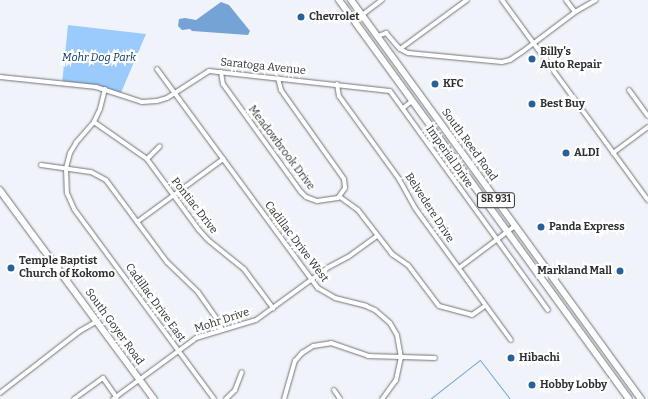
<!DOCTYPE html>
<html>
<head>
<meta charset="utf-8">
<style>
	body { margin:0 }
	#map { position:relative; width:648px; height:399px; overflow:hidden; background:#f0f4fa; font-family:Bitter,serif }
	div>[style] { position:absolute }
	.green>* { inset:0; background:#9bcafc }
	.water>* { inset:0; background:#75a3d5 }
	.stream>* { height:1px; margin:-0.5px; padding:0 0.5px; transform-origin:0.5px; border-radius:0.5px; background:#75a3d5 }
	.roads { filter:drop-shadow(0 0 1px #707478) drop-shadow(0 0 1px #707478) }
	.street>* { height:4px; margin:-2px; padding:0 2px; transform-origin:2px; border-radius:2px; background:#fff }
	.secondary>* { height:5.5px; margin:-2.75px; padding:0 2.75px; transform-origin:2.75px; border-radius:2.75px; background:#fff }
	.primary>* { height:6px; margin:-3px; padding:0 3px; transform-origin:3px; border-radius:3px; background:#fff }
	.dots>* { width:11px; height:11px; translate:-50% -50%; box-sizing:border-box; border:2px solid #fff; border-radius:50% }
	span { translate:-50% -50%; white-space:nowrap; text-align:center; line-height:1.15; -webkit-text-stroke:4px #fff; paint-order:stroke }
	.shield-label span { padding:1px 3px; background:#fff; border:1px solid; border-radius:3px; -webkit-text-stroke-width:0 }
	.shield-label { font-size:10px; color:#2e3032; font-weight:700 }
	.poi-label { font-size:11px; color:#2e3032; font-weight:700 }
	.left { translate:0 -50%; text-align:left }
	.right { translate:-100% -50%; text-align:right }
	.park-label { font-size:11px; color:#013664; font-style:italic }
	.street-label { font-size:11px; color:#2e3032 }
</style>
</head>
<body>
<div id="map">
	<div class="green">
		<div style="clip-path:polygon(68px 25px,146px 34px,120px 95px,105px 89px,62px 84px)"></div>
	</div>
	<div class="water">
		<div style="clip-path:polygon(221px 2px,229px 5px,250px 31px,248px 35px,192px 31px,190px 29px,182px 30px,178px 26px,179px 19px,185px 18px,196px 20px)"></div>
	</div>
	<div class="stream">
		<div style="left:430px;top:399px;width:63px;rotate:-38deg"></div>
		<div style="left:480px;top:360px;width:49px;rotate:52.4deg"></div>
	</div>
	<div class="roads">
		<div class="street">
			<div style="left:502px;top:0;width:248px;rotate:53.9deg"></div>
			<div style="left:566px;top:0;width:15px;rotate:53deg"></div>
			<div style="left:362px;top:15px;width:25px;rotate:-37deg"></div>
			<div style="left:378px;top:36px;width:9px;rotate:-21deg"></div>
			<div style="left:386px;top:33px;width:21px;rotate:49deg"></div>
			<div style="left:400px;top:49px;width:9px;rotate:27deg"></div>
			<div style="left:408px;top:53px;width:94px;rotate:5.5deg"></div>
			<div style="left:502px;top:62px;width:8px;rotate:-14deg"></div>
			<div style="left:510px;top:60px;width:14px;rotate:-34deg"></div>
			<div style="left:522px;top:52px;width:66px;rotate:-37deg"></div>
			<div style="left:575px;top:12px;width:24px;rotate:-30deg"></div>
			<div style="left:400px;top:49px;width:83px;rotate:-36.2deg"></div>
			<div style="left:157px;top:69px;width:272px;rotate:53.7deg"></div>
			<div style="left:318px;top:288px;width:20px;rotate:30deg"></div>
			<div style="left:335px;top:298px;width:32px;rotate:14deg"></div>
			<div style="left:366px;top:306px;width:10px;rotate:24deg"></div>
			<div style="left:375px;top:310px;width:20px;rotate:41deg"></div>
			<div style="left:390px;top:323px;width:14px;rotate:60deg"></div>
			<div style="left:397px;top:335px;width:22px;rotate:80deg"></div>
			<div style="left:401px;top:357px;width:24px;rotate:102deg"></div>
			<div style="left:396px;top:380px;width:24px;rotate:126deg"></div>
			<div style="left:221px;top:72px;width:12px;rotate:81deg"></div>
			<div style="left:223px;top:84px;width:133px;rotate:54.2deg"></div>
			<div style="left:301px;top:192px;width:7px;rotate:45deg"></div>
			<div style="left:306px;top:197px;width:12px;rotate:20deg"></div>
			<div style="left:317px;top:201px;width:21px;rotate:-8deg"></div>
			<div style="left:338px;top:198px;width:12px;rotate:-55deg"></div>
			<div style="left:345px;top:188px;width:9px;rotate:-96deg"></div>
			<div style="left:344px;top:179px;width:109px;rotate:-125.3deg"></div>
			<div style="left:281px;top:90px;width:12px;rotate:-104deg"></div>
			<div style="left:0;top:77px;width:97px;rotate:5.9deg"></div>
			<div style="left:96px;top:87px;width:48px;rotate:18.1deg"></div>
			<div style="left:142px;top:102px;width:15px;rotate:-4deg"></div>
			<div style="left:157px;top:101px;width:10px;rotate:-17deg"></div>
			<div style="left:167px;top:98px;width:50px;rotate:-32.7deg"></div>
			<div style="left:209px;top:71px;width:182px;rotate:6.3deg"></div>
			<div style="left:390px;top:91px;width:270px;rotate:54.2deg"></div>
			<div style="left:337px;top:84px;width:12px;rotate:81deg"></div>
			<div style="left:339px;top:96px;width:102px;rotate:54.1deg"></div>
			<div style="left:399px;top:179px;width:33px;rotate:61deg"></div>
			<div style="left:415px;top:208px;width:163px;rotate:54deg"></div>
			<div style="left:105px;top:89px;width:21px;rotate:104deg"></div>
			<div style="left:100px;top:109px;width:14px;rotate:115deg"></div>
			<div style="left:94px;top:122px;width:28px;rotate:131deg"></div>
			<div style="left:76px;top:143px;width:12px;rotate:121deg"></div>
			<div style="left:70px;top:153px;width:16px;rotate:105deg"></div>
			<div style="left:66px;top:168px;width:25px;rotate:88deg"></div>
			<div style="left:67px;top:193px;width:17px;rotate:66deg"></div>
			<div style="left:74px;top:209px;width:236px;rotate:53.6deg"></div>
			<div style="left:629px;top:90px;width:32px;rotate:54deg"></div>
			<div style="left:403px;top:108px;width:11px;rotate:-38deg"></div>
			<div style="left:94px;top:122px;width:65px;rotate:34.9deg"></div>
			<div style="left:147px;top:159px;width:88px;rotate:53.8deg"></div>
			<div style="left:199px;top:230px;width:13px;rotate:48deg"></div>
			<div style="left:208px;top:240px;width:46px;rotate:38.9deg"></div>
			<div style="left:244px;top:269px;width:49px;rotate:53.4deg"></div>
			<div style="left:613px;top:153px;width:44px;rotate:-36.6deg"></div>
			<div style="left:147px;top:159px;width:18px;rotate:-45deg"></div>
			<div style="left:41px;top:165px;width:50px;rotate:8deg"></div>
			<div style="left:91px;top:172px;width:17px;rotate:28deg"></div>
			<div style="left:106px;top:180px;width:102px;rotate:53.4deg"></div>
			<div style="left:167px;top:262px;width:43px;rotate:44.1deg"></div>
			<div style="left:198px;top:292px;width:33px;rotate:55deg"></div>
			<div style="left:217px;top:319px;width:12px;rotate:66deg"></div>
			<div style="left:340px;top:197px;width:22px;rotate:36deg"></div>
			<div style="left:358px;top:210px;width:56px;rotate:52.3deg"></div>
			<div style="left:392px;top:254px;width:19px;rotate:35deg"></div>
			<div style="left:408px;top:265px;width:51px;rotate:52.9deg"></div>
			<div style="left:439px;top:306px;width:34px;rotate:15deg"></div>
			<div style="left:472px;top:315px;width:16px;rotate:-35deg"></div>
			<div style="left:137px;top:222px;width:107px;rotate:-36.2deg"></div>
			<div style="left:459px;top:268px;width:70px;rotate:-36.9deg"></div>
			<div style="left:334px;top:390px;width:11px;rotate:56deg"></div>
			<div style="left:0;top:393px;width:101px;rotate:-37.8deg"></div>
			<div style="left:80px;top:331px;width:20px;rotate:-30deg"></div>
			<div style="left:74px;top:399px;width:36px;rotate:-36deg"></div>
			<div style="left:103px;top:378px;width:24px;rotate:55deg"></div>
			<div style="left:113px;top:399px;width:103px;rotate:-36.3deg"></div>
			<div style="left:196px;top:338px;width:63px;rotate:-16.7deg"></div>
			<div style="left:256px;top:320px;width:88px;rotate:-36.2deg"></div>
			<div style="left:327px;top:268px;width:24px;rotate:-28deg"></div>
			<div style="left:348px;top:257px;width:36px;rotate:-36deg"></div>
			<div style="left:226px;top:399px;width:13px;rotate:-45deg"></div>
			<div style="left:235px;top:390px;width:19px;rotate:-69deg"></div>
			<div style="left:284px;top:399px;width:40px;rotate:-74deg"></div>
			<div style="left:295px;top:361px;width:11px;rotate:-49deg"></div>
			<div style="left:302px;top:353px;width:13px;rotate:-32deg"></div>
			<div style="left:313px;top:346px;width:18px;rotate:-9deg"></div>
			<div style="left:331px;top:343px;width:39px;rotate:19deg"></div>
			<div style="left:368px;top:356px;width:67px;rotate:1.7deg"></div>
		</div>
		<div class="secondary">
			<div style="left:0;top:190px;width:260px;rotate:53.6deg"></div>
		</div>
		<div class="primary">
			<div style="left:339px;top:0;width:493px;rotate:54deg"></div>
			<div style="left:351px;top:0;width:493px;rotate:54deg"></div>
		</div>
	</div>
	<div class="dots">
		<div style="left:301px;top:17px;background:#286098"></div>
		<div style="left:532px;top:59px;background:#286098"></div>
		<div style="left:435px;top:84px;background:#286098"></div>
		<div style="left:532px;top:104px;background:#286098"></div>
		<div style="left:566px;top:153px;background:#286098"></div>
		<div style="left:541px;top:227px;background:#286098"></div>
		<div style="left:11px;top:268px;background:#286098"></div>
		<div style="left:620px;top:271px;background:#286098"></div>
		<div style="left:511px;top:358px;background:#286098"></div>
		<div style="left:532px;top:385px;background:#286098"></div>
	</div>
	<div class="shield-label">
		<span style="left:496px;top:200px">SR 931</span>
	</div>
	<div class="poi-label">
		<span class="left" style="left:309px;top:17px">Chevrolet</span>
		<span class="left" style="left:540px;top:59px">Billy's<br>Auto Repair</span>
		<span class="left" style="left:443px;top:84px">KFC</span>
		<span class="left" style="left:540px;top:104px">Best Buy</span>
		<span class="left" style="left:574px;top:153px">ALDI</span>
		<span class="left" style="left:549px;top:227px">Panda Express</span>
		<span class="left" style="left:19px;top:268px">Temple Baptist<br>Church of Kokomo</span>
		<span class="right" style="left:612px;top:271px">Markland Mall</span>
		<span class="left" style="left:519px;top:358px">Hibachi</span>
		<span class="left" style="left:540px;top:385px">Hobby Lobby</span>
	</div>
	<div class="park-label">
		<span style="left:99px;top:58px">Mohr Dog Park</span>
	</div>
	<div class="street-label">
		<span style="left:263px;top:67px;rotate:6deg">Saratoga Avenue</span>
		<span style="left:469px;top:145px;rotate:54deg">South Reed Road</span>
		<span style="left:281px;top:148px;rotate:53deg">Meadowbrook Drive</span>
		<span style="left:449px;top:157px;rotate:55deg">Imperial Drive</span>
		<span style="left:194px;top:206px;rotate:52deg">Pontiac Drive</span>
		<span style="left:429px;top:208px;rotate:57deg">Belvedere Drive</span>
		<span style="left:296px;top:242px;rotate:53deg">Cadillac Drive West</span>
		<span style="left:155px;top:303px;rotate:54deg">Cadillac Drive East</span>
		<span style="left:222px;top:321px;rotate:-18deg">Mohr Drive</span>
		<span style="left:114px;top:327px;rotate:54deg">South Goyer Road</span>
	</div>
</div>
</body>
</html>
